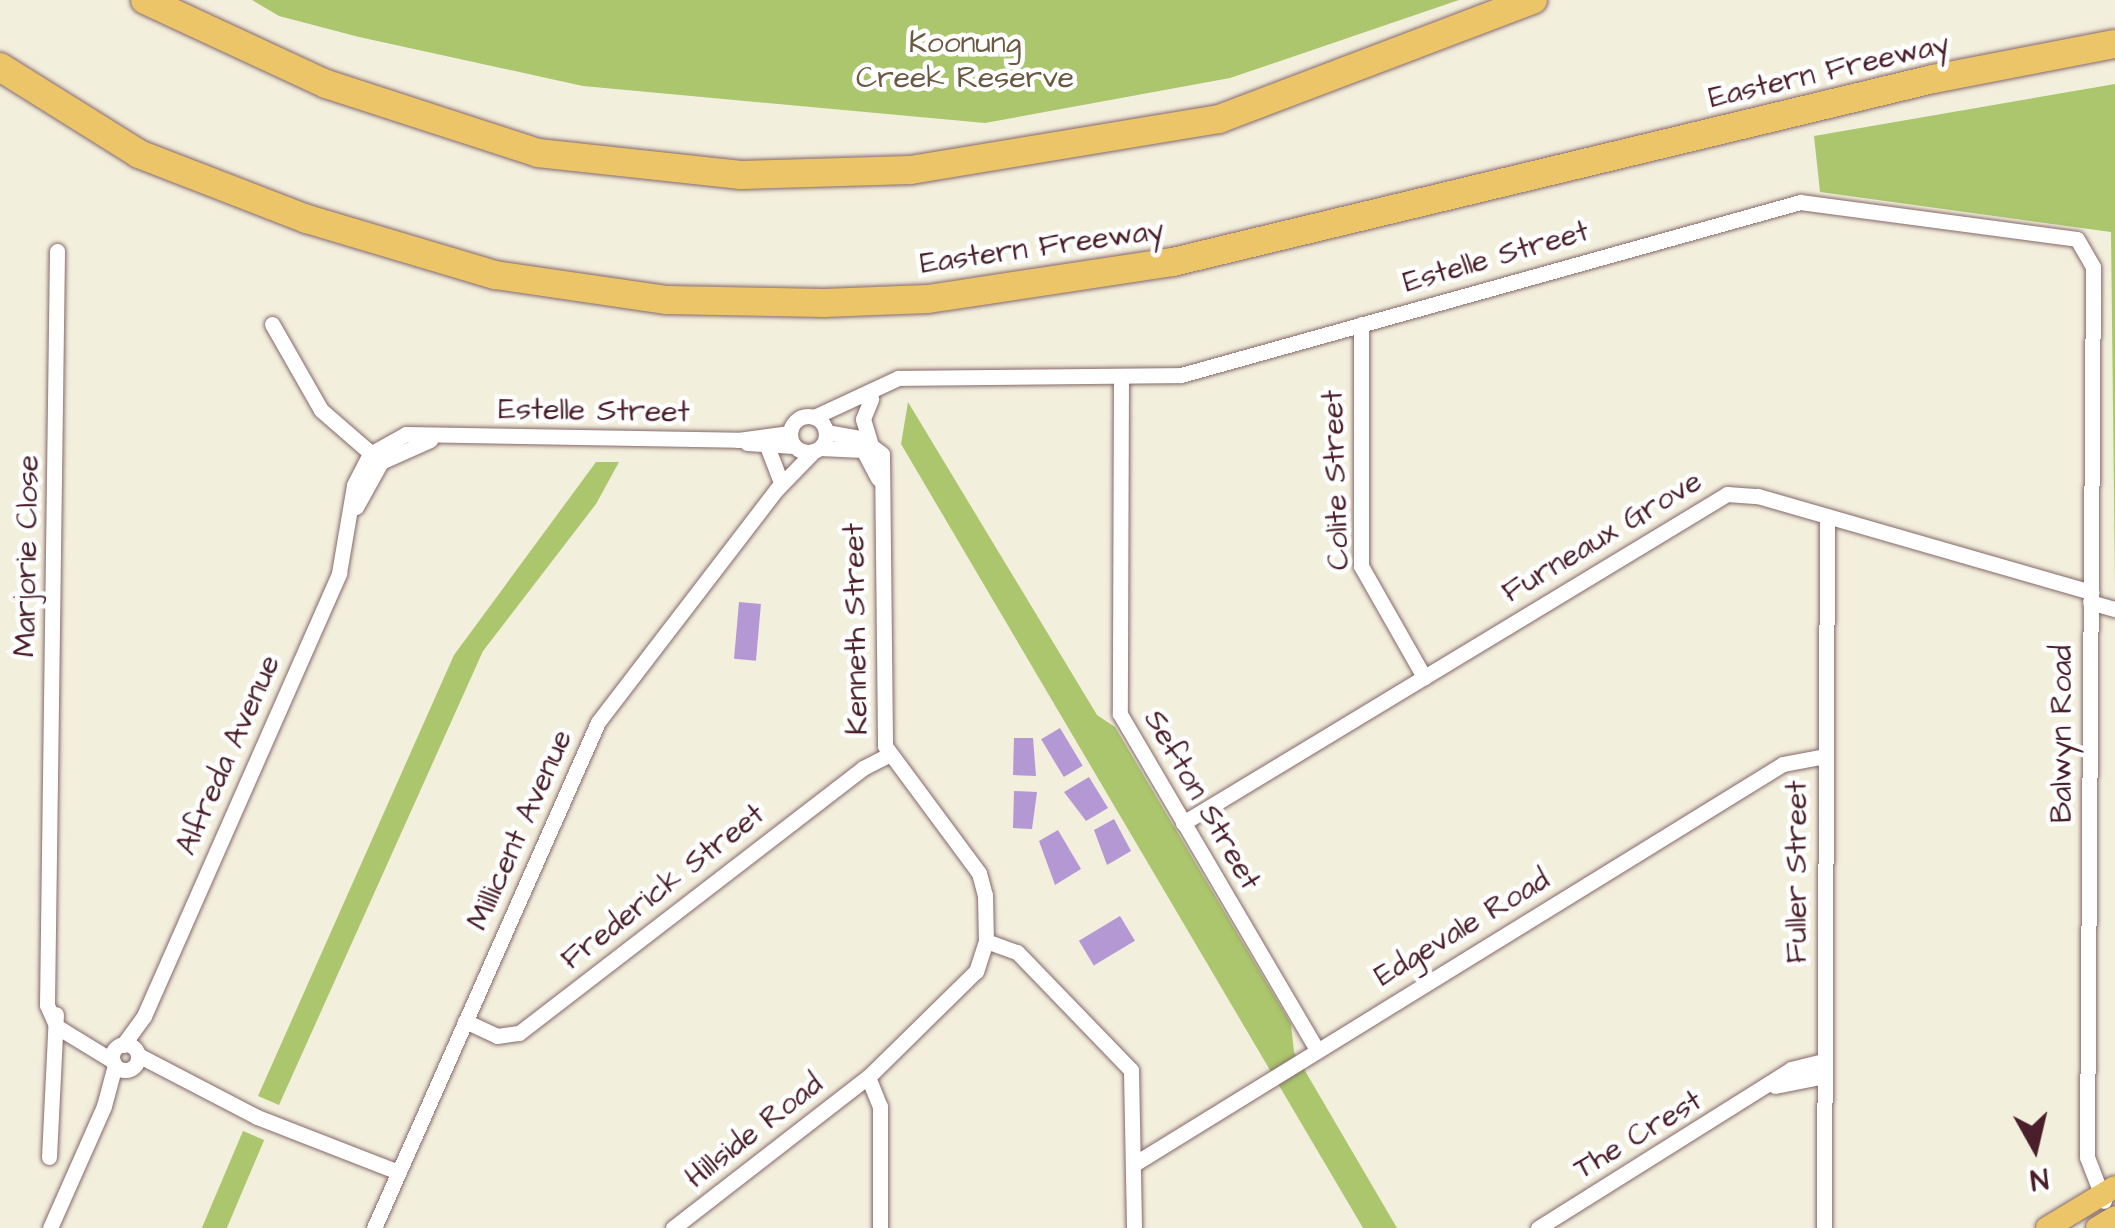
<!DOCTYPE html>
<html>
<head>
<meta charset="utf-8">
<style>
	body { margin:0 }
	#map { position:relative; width:2115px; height:1228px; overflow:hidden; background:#f3efdd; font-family:"Architects Daughter",sans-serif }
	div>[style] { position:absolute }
	.green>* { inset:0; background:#abc66d; transform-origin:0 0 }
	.building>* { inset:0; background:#b498d4; transform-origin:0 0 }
	.roads { filter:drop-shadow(0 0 2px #856869) drop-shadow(0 0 2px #856869) }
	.minor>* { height:15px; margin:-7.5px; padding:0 7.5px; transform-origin:7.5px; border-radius:7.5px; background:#fff }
	.minor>.ring { margin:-7.5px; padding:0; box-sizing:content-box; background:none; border:15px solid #fff; border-radius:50% }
	.primary>* { height:22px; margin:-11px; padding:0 11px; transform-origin:11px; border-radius:11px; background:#edc569 }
	.motorway>* { height:28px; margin:-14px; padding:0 14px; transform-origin:14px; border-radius:14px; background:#edc569 }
	span { translate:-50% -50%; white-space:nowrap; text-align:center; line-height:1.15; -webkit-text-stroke:9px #fff; paint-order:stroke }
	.park-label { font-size:30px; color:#6c5942 }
	.street-label { font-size:30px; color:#4a1f2b }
	.north { position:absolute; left:1985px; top:1098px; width:100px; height:100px; -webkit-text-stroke:8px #fff; paint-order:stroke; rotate:172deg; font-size:28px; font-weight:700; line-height:40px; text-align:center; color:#4a1f2b }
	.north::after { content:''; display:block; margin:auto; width:35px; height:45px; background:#4a1f2b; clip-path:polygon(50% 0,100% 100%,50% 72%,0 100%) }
</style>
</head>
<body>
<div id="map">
	<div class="green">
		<div style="clip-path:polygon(252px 0,1459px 0,1230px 78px,985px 123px,583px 86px,359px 37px,279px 16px)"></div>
		<div style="clip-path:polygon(2115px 84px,2115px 586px,2111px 232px,1820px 192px,1814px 136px)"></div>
		<div style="clip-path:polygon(908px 402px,1097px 715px,1115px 727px,1291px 1024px,1294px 1052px,1397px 1228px,1363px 1228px,901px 444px)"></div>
		<div style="clip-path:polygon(596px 462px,619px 462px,596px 504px,483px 651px,279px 1105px,258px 1096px,454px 655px)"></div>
		<div style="left:243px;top:1131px;width:23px;height:106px;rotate:23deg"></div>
	</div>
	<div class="building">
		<div style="left:739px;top:602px;width:22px;height:57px;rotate:5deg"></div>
		<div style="left:1060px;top:728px;width:44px;height:22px;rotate:59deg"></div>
		<div style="clip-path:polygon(1014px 738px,1033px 738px,1036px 776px,1013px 775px)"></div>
		<div style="clip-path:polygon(1089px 777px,1108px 808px,1086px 821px,1064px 792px)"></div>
		<div style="clip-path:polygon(1014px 791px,1037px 792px,1032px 829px,1013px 828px)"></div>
		<div style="clip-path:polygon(1114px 819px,1131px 851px,1107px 865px,1094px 830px)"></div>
		<div style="clip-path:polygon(1058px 830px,1081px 869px,1055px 885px,1039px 841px)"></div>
		<div style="left:1120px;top:916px;width:29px;height:48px;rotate:59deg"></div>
	</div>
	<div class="roads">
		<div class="minor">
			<div style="left:272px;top:324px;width:99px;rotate:60.3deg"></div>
			<div style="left:321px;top:410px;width:79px;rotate:40.9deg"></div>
			<div style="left:1361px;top:324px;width:242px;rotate:90deg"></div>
			<div style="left:1361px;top:566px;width:128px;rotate:60.4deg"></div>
			<div style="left:1121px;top:377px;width:337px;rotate:90.2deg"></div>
			<div style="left:1120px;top:714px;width:389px;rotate:59.6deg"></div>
			<div class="ring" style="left:790px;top:416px;width:21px;height:21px"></div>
			<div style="left:814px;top:417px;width:93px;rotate:-24.9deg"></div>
			<div style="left:898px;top:378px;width:283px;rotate:-0.6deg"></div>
			<div style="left:1181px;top:375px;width:643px;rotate:-15.61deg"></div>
			<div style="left:1800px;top:202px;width:279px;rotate:7.6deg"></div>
			<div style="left:2077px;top:239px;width:32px;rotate:60deg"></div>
			<div style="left:2093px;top:267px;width:890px;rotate:90.39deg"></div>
			<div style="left:2087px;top:1157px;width:47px;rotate:68.9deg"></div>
			<div style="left:826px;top:432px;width:36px;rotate:10deg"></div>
			<div style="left:861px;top:438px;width:26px;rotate:37deg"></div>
			<div style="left:882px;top:454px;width:292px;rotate:89.4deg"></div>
			<div style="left:885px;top:746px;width:158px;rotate:53.5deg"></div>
			<div style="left:979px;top:873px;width:23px;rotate:75deg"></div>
			<div style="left:985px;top:895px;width:46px;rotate:88.8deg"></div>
			<div style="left:986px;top:941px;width:32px;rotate:108deg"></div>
			<div style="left:976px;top:971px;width:151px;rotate:135.5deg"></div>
			<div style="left:868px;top:1077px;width:31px;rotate:68deg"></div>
			<div style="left:880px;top:1106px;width:122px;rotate:90deg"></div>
			<div style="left:870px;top:442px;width:24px;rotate:-107deg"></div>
			<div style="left:863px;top:419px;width:22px;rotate:-68deg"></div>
			<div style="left:747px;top:443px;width:47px;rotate:3.7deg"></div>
			<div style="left:767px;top:446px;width:39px;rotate:69deg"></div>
			<div style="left:820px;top:448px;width:43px;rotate:2.7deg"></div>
			<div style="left:863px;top:450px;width:32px;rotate:62deg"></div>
			<div style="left:356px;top:507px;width:51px;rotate:-60.9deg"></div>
			<div style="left:381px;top:462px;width:54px;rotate:-24.2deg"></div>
			<div style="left:2090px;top:602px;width:26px;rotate:16deg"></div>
			<div style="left:1183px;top:823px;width:636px;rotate:-31.16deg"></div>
			<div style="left:1727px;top:494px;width:31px;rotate:4deg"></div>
			<div style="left:1758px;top:496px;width:347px;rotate:16.1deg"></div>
			<div style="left:986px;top:941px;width:33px;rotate:20deg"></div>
			<div style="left:1017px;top:952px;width:164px;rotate:46deg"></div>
			<div style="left:1131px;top:1070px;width:158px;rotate:88.9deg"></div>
			<div style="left:465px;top:1021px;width:35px;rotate:25deg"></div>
			<div style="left:497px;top:1036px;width:22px;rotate:-8deg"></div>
			<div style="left:519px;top:1033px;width:434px;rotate:-37.6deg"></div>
			<div style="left:863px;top:768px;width:29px;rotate:-27deg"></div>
			<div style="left:55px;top:1023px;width:20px;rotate:-114deg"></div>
			<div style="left:47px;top:1005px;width:754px;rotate:-89.24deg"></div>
			<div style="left:59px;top:1028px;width:63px;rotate:31.4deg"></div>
			<div class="ring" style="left:112px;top:1044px;width:11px;height:11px"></div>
			<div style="left:123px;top:1045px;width:36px;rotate:-54deg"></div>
			<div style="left:144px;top:1016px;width:484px;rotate:-66.2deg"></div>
			<div style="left:339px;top:573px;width:89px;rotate:-80.3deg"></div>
			<div style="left:354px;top:485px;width:35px;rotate:-63deg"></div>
			<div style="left:370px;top:454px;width:41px;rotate:-29.1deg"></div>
			<div style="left:406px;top:434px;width:332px;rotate:1deg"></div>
			<div style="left:738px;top:440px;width:52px;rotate:-7.7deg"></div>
			<div style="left:138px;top:1055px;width:134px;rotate:27.5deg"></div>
			<div style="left:257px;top:1117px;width:151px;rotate:21.3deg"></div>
			<div style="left:1775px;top:1086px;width:50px;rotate:-11.5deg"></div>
			<div style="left:49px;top:1157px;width:143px;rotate:-87.2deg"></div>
			<div style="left:1134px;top:1164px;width:762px;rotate:-31.65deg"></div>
			<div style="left:1783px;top:764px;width:43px;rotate:-10.8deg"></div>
			<div style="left:50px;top:1228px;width:133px;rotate:-66.1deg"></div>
			<div style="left:104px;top:1106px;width:42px;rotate:-75deg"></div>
			<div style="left:374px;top:1228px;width:553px;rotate:-66.12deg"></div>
			<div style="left:598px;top:722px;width:294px;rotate:-52.5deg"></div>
			<div style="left:777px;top:489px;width:53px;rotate:-45.8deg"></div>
			<div style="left:673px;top:1228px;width:247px;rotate:-37.8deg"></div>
			<div style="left:1538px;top:1228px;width:299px;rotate:-32.1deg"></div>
			<div style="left:1791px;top:1069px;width:34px;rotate:-14deg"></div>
			<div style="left:1824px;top:1228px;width:712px;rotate:-89.76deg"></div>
		</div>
		<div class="primary">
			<div style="left:2047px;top:1228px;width:79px;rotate:-31.1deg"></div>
			<div style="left:2097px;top:1228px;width:21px;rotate:-31deg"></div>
		</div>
		<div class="motorway">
			<div style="left:145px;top:0;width:200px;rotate:24.9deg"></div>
			<div style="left:326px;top:84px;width:223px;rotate:18deg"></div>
			<div style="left:538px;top:153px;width:204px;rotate:6.2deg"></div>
			<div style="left:741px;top:175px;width:170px;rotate:-1.7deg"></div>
			<div style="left:911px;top:170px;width:312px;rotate:-9.4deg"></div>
			<div style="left:1219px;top:119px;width:336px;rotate:-20.8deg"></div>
			<div style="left:0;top:67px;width:164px;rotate:32deg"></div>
			<div style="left:139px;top:154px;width:180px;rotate:21.2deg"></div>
			<div style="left:307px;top:219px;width:196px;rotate:16.6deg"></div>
			<div style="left:495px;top:275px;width:174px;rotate:8.3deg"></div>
			<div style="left:667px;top:300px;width:157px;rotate:1.1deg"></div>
			<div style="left:824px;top:303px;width:104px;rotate:-2.2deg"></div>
			<div style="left:928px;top:299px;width:248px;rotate:-8.6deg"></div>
			<div style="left:1173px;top:262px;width:782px;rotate:-13.54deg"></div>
			<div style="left:1933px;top:79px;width:185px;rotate:-10.9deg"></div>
		</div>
	</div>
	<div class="park-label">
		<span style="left:965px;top:60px">Koonung<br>Creek Reserve</span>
	</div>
	<div class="street-label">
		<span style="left:1829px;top:71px;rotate:-13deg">Eastern Freeway</span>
		<span style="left:1042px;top:247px;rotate:-8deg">Eastern Freeway</span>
		<span style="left:1496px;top:257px;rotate:-16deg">Estelle Street</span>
		<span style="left:594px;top:411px;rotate:1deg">Estelle Street</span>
		<span style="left:1336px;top:480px;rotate:-92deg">Colite Street</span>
		<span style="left:1602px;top:537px;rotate:-31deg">Furneaux Grove</span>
		<span style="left:27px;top:556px;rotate:-89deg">Marjorie Close</span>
		<span style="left:856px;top:629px;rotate:-91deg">Kenneth Street</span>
		<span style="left:2062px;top:734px;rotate:-90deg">Balwyn Road</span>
		<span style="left:228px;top:755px;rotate:-66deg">Alfreda Avenue</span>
		<span style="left:1202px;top:800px;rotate:60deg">Sefton Street</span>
		<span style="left:520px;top:830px;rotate:-66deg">Millicent Avenue</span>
		<span style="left:1797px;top:872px;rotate:-90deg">Fuller Street</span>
		<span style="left:663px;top:887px;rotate:-38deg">Frederick Street</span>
		<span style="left:1462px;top:928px;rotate:-31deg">Edgevale Road</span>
		<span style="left:754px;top:1131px;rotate:-38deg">Hillside Road</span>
		<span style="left:1638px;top:1135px;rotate:-31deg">The Crest</span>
	</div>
	<div class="north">N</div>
</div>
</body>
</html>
